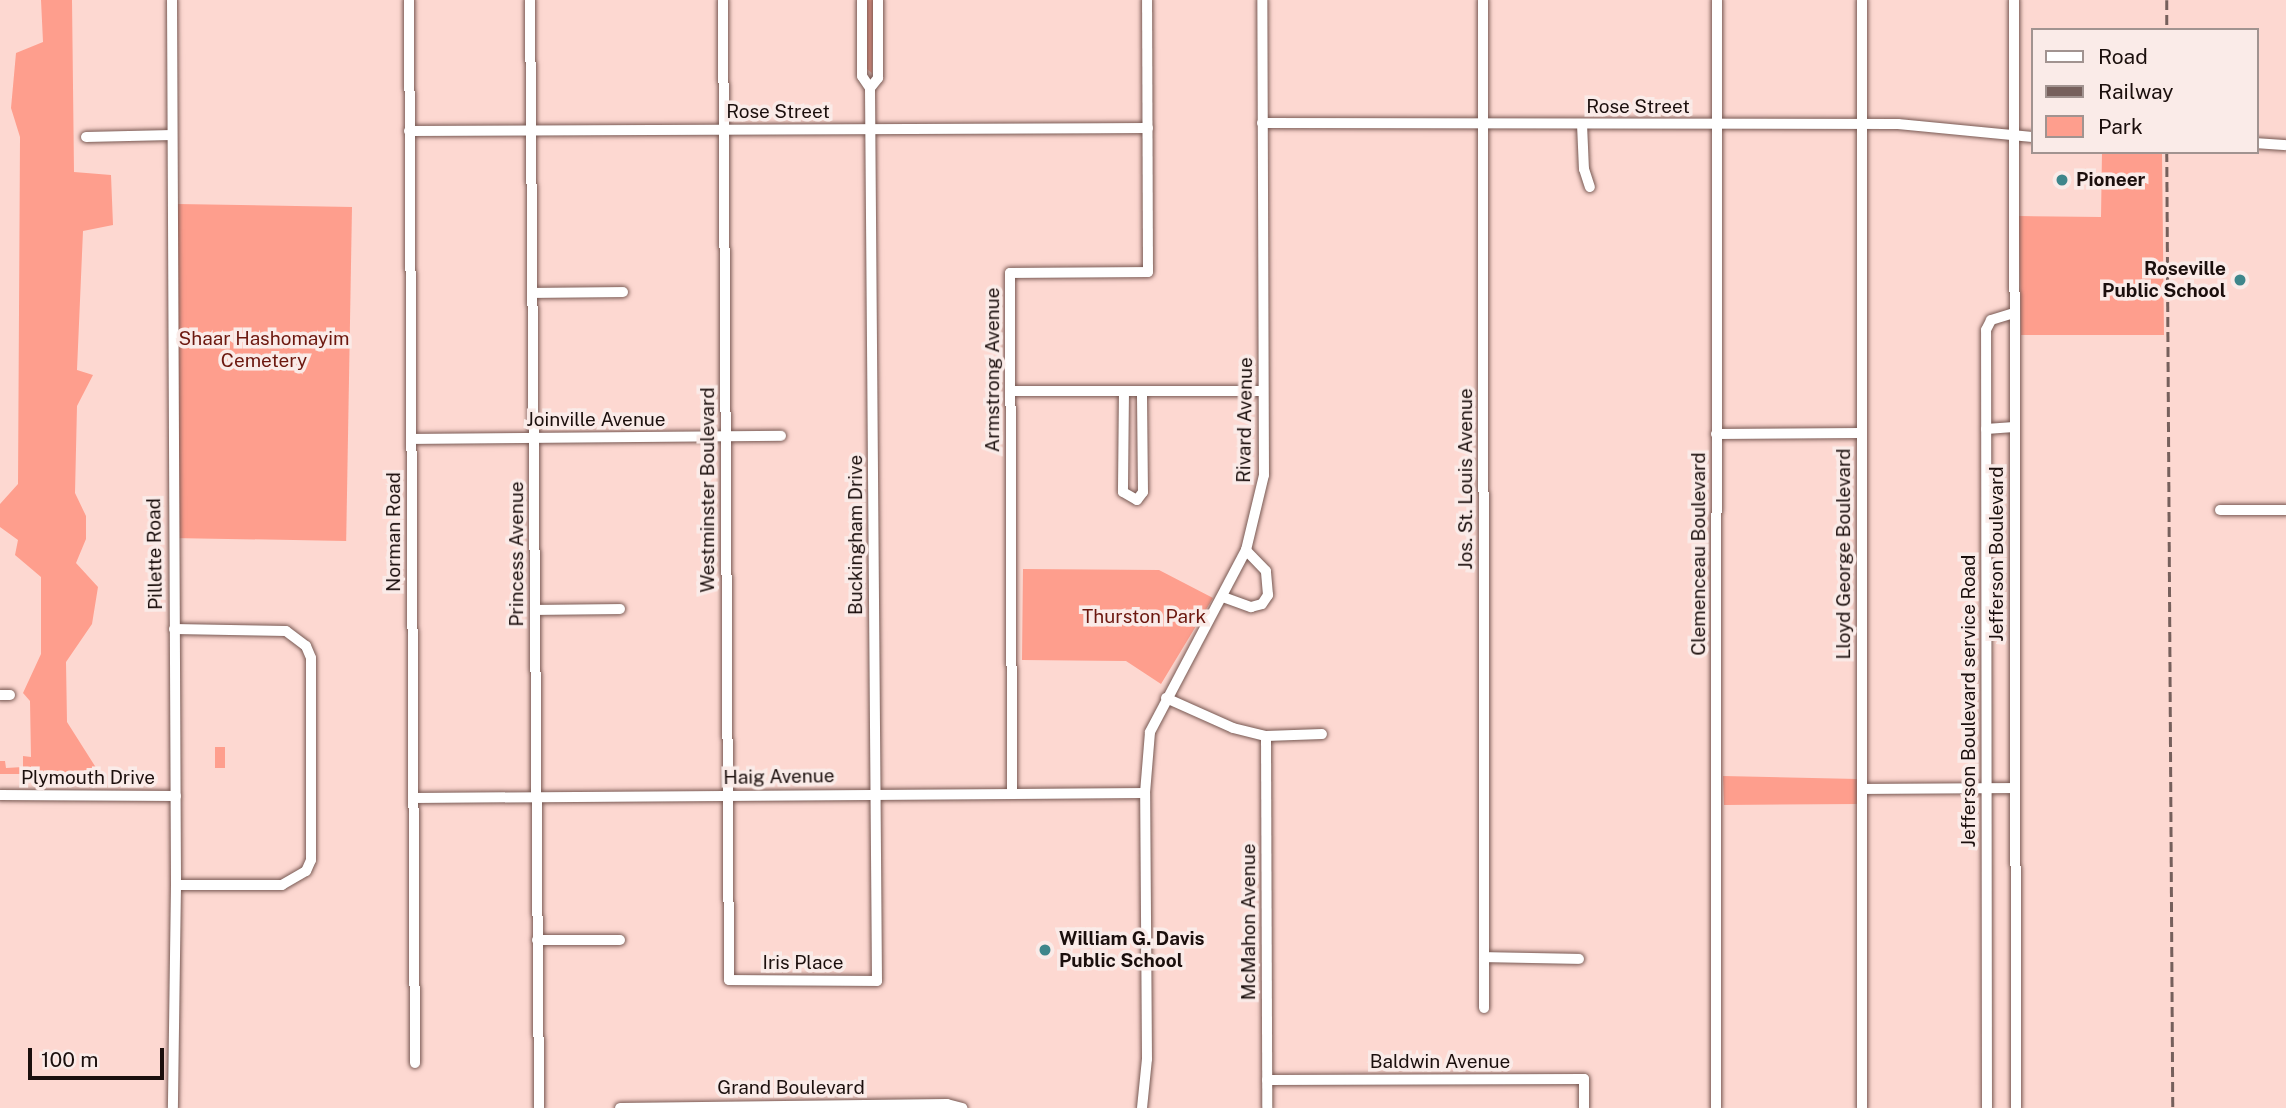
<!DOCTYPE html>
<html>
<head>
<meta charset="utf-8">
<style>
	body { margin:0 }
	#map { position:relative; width:2286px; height:1108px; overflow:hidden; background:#fdd8d1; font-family:"Public Sans",sans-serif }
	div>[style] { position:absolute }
	.green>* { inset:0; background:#fe9e8d; transform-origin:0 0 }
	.roads { filter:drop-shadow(0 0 2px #775852) drop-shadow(0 0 2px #775852) }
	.minor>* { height:10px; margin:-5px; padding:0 5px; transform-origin:5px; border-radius:5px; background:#fff }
	.rail>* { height:2.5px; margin-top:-1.25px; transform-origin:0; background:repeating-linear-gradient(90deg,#76605c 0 10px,transparent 0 15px) }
	.dots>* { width:19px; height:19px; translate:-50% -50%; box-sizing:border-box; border:4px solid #faebe8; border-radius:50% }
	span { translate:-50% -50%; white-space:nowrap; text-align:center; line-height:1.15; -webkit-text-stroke:7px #faebe8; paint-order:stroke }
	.street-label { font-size:19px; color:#1b0f0d }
	.poi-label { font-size:19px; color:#1b0f0d; font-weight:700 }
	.left { translate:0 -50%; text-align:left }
	.right { translate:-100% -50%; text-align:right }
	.park-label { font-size:19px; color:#6c180f }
	.legend { position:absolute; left:2031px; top:28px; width:228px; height:126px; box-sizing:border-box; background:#faebe8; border:2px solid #a19390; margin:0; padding:9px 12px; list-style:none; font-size:21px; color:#1b0f0d }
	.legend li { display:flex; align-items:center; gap:14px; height:35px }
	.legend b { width:35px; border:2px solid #a19390 }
	.scale { position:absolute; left:28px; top:1048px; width:136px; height:32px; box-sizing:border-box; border:4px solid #1b0f0d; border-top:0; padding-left:9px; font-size:21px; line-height:24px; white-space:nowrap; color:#1b0f0d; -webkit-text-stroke:5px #faebe8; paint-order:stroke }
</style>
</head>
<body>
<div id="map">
	<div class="green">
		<div style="clip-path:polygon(41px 0,72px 0,74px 172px,111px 175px,113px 225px,83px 231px,77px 370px,93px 375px,77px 406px,75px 493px,86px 516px,86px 539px,76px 563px,98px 587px,92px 624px,66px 662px,67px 722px,100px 774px,0 774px,0 761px,5px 761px,6px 768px,23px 767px,23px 756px,31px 757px,30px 701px,23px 693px,41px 654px,41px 577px,15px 555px,18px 540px,0 527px,0 504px,18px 484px,20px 137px,11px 108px,16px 53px,43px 42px)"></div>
		<div style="clip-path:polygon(866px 0,874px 0,872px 73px,867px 69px)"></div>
		<div style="clip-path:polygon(2102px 152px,2162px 152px,2164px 335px,2021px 335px,2019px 216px,2101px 217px)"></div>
		<div style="left:352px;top:207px;width:334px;height:175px;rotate:91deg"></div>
		<div style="clip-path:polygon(1023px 569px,1159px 570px,1213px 598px,1161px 684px,1126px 661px,1022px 660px)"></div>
		<div style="left:215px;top:747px;width:10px;height:21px"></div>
		<div style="clip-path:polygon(1723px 776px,1858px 779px,1858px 804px,1724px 805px)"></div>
	</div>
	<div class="roads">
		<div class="minor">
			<div style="left:172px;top:0;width:885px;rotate:89.74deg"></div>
			<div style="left:176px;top:885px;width:223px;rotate:90.8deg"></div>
			<div style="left:409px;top:0;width:1063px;rotate:89.68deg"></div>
			<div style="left:530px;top:0;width:1108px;rotate:89.53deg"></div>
			<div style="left:723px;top:0;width:980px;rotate:89.65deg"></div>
			<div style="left:729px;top:980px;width:148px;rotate:0.4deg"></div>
			<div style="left:877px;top:981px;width:893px;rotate:-90.45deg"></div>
			<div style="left:870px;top:88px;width:14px;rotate:-124deg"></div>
			<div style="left:862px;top:76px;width:76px;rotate:-90deg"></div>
			<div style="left:1483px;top:0;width:1008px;rotate:89.94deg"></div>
			<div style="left:1862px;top:0;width:1108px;rotate:90deg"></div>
			<div style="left:2014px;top:0;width:1108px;rotate:89.9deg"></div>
			<div style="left:870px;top:88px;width:13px;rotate:-51deg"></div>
			<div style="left:878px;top:78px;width:78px;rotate:-90deg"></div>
			<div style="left:1262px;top:123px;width:636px;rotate:0.09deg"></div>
			<div style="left:1898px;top:124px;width:135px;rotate:5.5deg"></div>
			<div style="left:1582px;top:124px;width:45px;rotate:87.5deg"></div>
			<div style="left:1584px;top:169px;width:19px;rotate:72deg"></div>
			<div style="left:409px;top:131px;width:739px;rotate:-0.23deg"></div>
			<div style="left:86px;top:137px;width:86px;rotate:-1.3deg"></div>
			<div style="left:2256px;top:143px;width:30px;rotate:4deg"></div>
			<div style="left:532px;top:293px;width:91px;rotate:-0.6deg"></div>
			<div style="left:1011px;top:391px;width:252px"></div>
			<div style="left:1124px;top:391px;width:101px;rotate:90.6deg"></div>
			<div style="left:1123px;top:492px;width:16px;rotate:30deg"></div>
			<div style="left:1137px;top:500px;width:10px;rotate:-53deg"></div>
			<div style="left:1143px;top:492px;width:101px;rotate:-90.6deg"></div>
			<div style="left:1986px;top:429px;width:28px;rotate:-4deg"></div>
			<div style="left:1716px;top:434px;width:145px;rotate:-0.4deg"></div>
			<div style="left:411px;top:439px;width:370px;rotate:-0.5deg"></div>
			<div style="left:2220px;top:510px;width:66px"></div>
			<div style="left:1223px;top:597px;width:30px;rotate:20deg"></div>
			<div style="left:1251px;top:607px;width:11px;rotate:-15deg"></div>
			<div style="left:1262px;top:604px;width:11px;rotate:-56deg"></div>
			<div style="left:1268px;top:595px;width:24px;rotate:-95deg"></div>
			<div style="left:1266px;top:571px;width:29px;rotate:-134deg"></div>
			<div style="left:535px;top:610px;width:85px;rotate:-0.7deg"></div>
			<div style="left:174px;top:629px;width:112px;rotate:1deg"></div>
			<div style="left:286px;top:631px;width:25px;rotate:37deg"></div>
			<div style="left:306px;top:646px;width:13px;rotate:67deg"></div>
			<div style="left:311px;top:658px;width:202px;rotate:90deg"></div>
			<div style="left:311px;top:860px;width:12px;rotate:114deg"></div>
			<div style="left:306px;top:871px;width:28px;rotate:150deg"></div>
			<div style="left:282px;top:885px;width:106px;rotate:180deg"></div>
			<div style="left:0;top:695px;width:10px"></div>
			<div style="left:1166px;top:698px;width:73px;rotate:24.1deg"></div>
			<div style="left:1233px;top:728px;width:34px;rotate:14deg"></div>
			<div style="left:1266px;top:736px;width:56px;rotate:-2deg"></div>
			<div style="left:1266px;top:736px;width:372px;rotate:89.8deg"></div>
			<div style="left:1862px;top:789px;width:153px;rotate:-0.4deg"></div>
			<div style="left:1012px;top:794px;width:521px;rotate:-90.22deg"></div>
			<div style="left:1010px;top:273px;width:138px;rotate:-0.4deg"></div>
			<div style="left:1148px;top:272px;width:272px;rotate:-90.2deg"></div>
			<div style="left:0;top:795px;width:176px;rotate:0.3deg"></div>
			<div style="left:413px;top:798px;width:732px;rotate:-0.39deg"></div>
			<div style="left:537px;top:940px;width:83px"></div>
			<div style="left:1484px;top:957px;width:95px;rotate:1.2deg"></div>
			<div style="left:1267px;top:1080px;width:317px;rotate:-0.2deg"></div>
			<div style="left:1584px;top:1079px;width:29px;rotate:90deg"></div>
			<div style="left:620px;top:1108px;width:327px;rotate:-0.7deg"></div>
			<div style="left:947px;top:1104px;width:16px;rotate:15deg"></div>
			<div style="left:1142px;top:1108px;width:49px;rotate:-84.2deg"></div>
			<div style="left:1147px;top:1059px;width:266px;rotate:-90.4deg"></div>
			<div style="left:1145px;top:793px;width:61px;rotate:-85.3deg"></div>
			<div style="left:1150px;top:732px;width:206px;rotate:-62.2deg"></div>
			<div style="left:1246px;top:550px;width:77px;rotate:-76.5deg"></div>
			<div style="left:1264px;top:475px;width:475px;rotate:-90.2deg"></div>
			<div style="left:1716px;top:1108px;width:1108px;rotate:-89.95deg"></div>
			<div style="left:1987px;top:1108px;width:778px;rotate:-90.07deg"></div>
			<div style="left:1986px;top:330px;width:11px;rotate:-63deg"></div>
			<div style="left:1991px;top:320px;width:24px;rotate:-17deg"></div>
		</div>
	</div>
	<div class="rail">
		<div style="left:2167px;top:0;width:30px;rotate:90deg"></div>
		<div style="left:2167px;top:152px;width:956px;rotate:89.64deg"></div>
	</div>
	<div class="dots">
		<div style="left:2062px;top:180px;background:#3e868b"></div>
		<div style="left:2240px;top:280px;background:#3e868b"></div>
		<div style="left:1045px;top:950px;background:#3e868b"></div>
	</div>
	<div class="street-label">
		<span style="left:1638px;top:107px">Rose Street</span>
		<span style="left:778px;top:112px">Rose Street</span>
		<span style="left:993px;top:370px;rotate:-90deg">Armstrong Avenue</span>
		<span style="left:596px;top:420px">Joinville Avenue</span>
		<span style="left:1245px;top:420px;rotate:-89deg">Rivard Avenue</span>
		<span style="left:1466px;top:479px;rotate:-90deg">Jos. St. Louis Avenue</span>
		<span style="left:708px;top:490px;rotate:-90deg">Westminster Boulevard</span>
		<span style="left:394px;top:532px;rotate:-90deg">Norman Road</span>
		<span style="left:856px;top:535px;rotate:-90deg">Buckingham Drive</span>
		<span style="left:155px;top:554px;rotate:-91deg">Pillette Road</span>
		<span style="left:517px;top:554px;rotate:-90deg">Princess Avenue</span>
		<span style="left:1699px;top:554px;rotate:-90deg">Clemenceau Boulevard</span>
		<span style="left:1844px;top:554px;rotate:-90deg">Lloyd George Boulevard</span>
		<span style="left:1997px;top:554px;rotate:-90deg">Jefferson Boulevard</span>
		<span style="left:1969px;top:701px;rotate:-90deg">Jefferson Boulevard service Road</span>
		<span style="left:779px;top:777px;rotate:-1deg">Haig Avenue</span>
		<span style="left:88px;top:778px">Plymouth Drive</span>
		<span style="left:1249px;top:922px;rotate:-90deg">McMahon Avenue</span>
		<span style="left:803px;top:963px">Iris Place</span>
		<span style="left:1440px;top:1062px">Baldwin Avenue</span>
		<span style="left:791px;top:1088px">Grand Boulevard</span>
	</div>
	<div class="poi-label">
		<span class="left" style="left:2076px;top:180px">Pioneer</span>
		<span class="right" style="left:2226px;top:280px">Roseville<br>Public School</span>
		<span class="left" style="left:1059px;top:950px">William G. Davis<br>Public School</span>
	</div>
	<div class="park-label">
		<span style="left:264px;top:350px">Shaar Hashomayim<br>Cemetery</span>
		<span style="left:1144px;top:617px">Thurston Park</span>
	</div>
	<ul class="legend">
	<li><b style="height:9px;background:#fff"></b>Road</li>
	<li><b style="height:9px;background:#76605c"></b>Railway</li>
	<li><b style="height:19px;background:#fe9e8d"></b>Park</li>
	</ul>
	<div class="scale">100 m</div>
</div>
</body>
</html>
